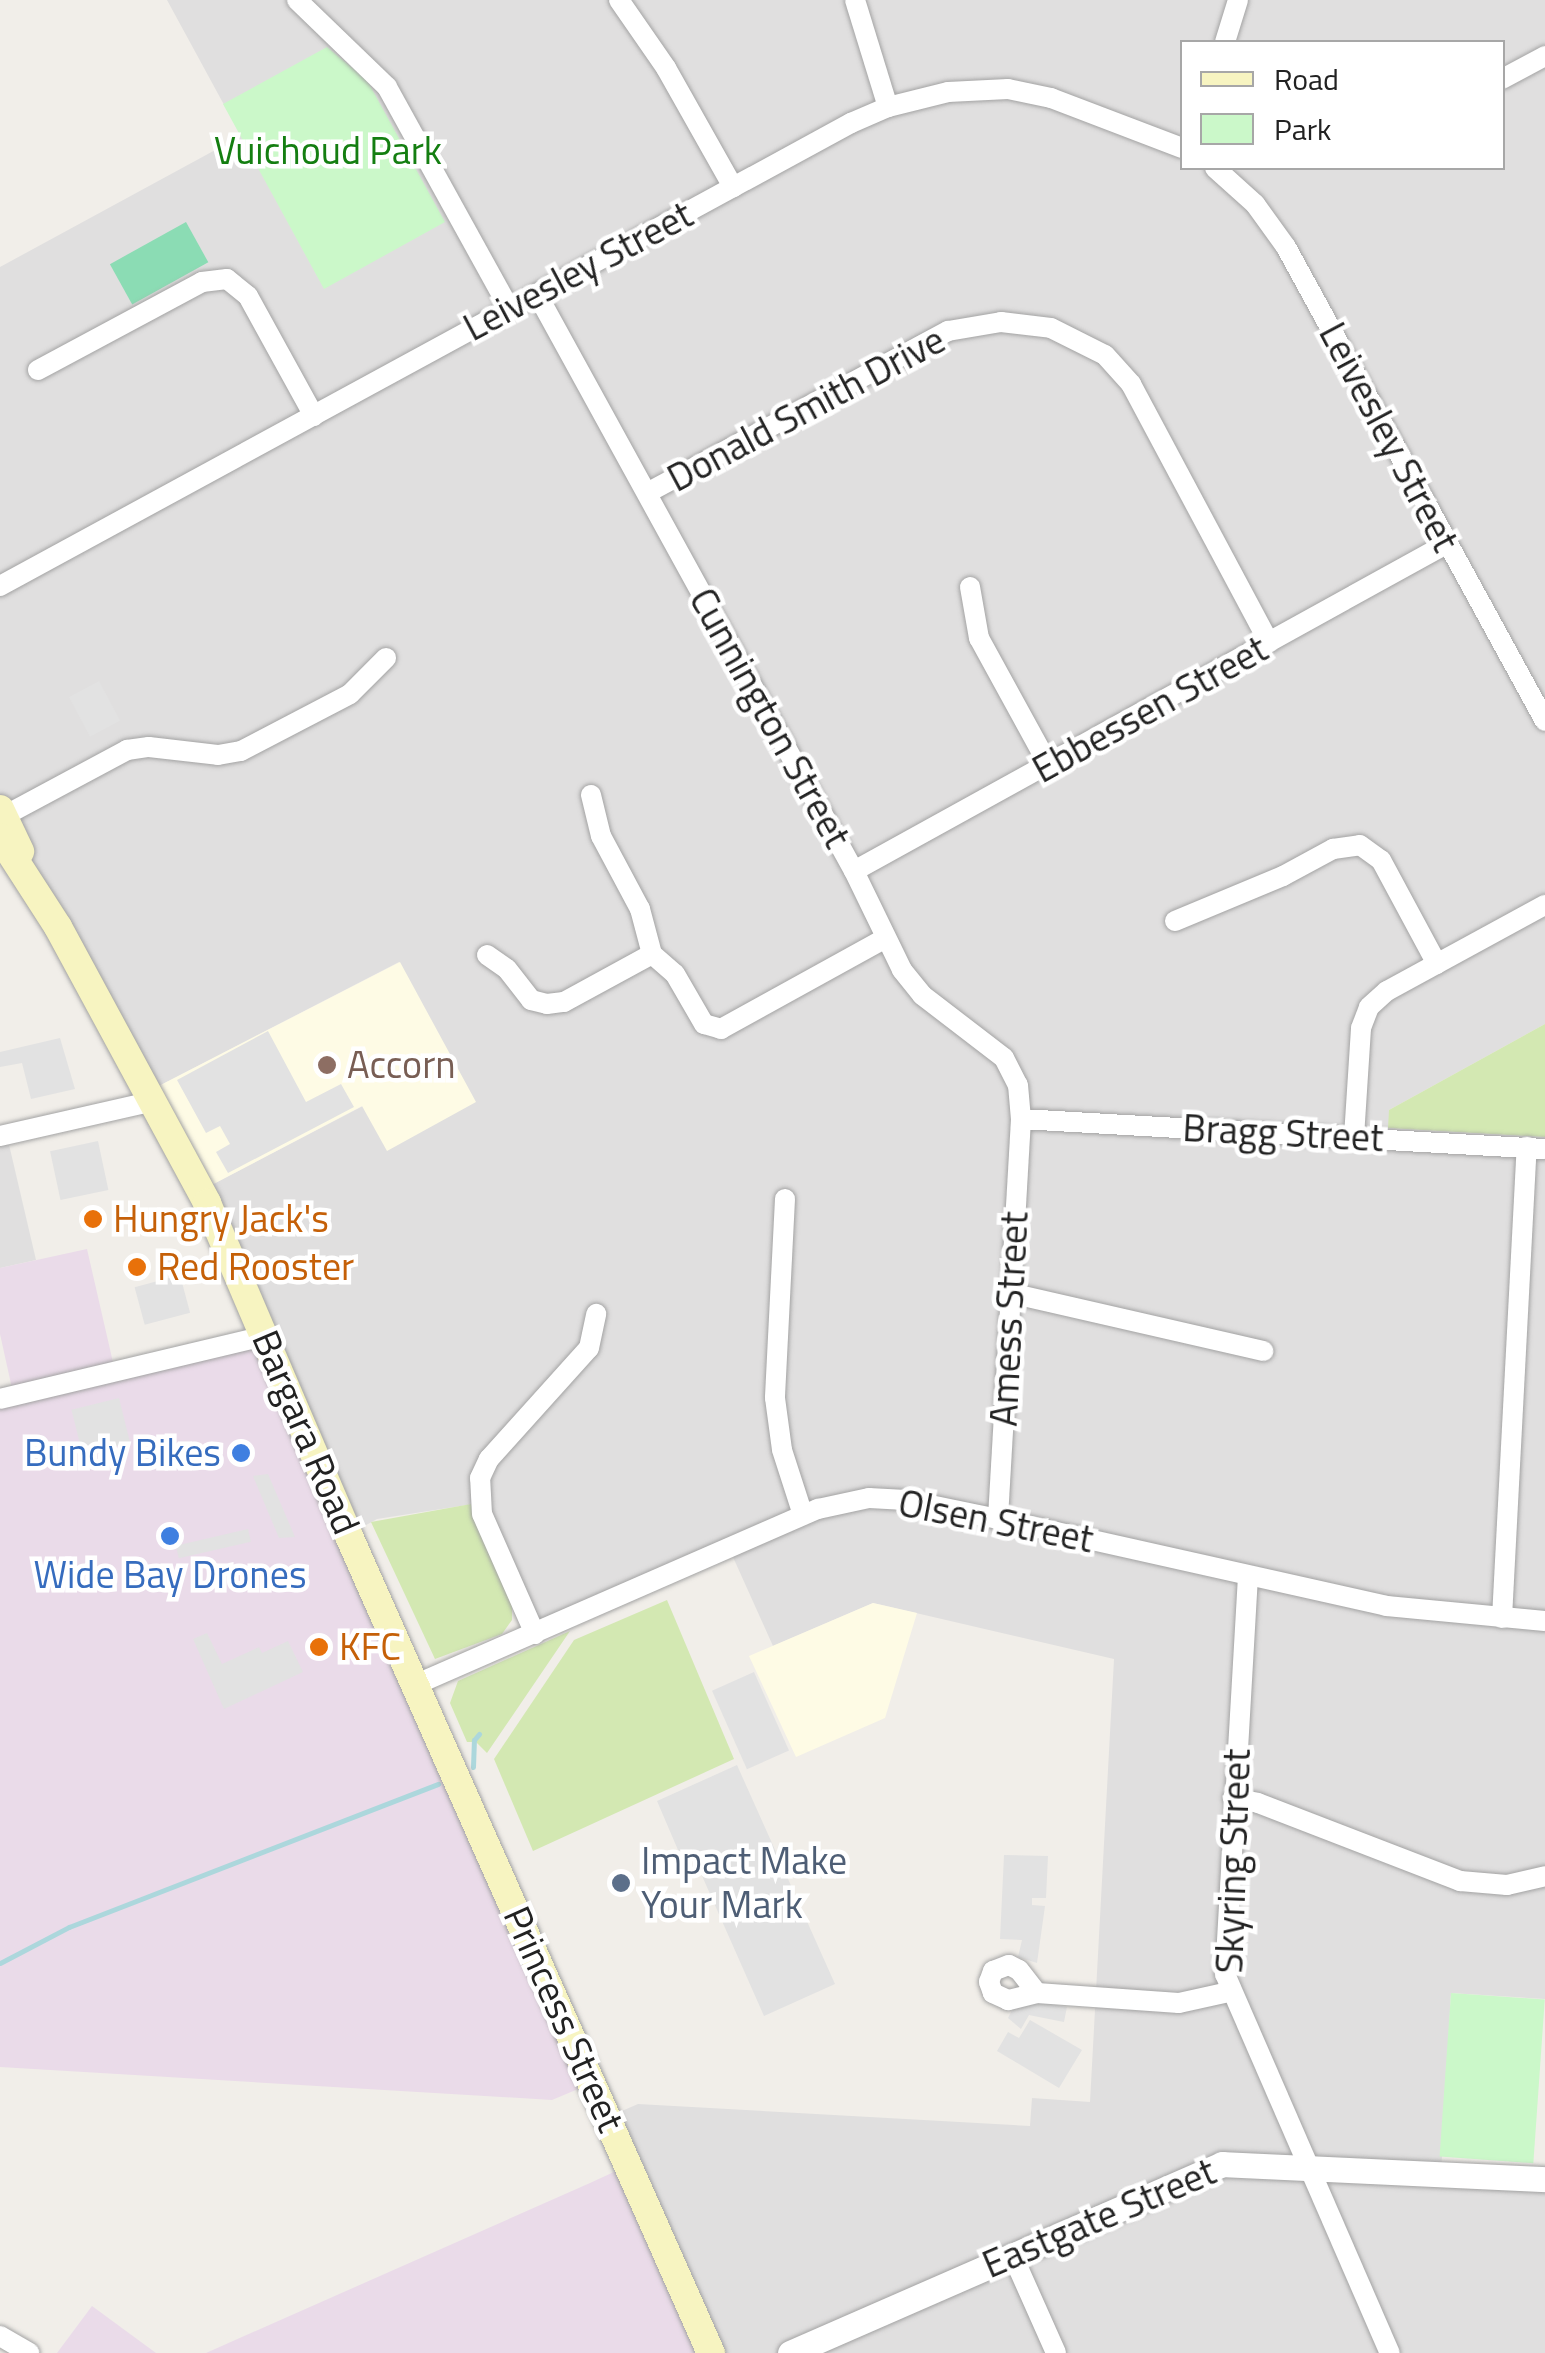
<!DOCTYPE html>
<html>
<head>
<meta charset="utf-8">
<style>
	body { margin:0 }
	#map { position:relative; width:1545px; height:2353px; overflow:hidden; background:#f1eee9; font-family:"Titillium Web",sans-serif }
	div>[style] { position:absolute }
	.residential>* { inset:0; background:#e0dfdf }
	.industrial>* { inset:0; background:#eadbe9 }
	.education>* { inset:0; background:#fefbe5 }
	.grass>* { inset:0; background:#d3e8b2 }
	.park>* { inset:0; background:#cbf8c9; transform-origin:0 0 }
	.pitch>* { inset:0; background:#8bdcb4; transform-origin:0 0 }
	.parking>* { inset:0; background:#e2e2e2; transform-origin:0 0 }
	.stream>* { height:5px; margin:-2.5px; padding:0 2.5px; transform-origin:2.5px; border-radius:2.5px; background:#acd7dc }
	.roads { filter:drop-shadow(0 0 2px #a3a3a3) drop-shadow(0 0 2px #a3a3a3) }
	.minor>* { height:20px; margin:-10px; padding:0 10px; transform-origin:10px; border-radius:10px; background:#fff }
	.tertiary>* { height:25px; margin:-12.5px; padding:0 12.5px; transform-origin:12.5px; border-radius:12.5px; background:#fff }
	.secondary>* { height:28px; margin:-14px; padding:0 14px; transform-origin:14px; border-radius:14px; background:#f7f4c1 }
	.dots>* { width:28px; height:28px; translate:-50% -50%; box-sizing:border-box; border:5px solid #fff; border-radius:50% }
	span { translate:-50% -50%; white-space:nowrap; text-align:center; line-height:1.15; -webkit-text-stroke:9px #fff; paint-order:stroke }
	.park-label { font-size:38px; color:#147e11 }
	.street-label { font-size:38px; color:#222 }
	.education-label { font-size:38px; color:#785e54 }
	.left { translate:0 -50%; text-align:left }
	.food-label { font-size:38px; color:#c56008 }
	.shop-label { font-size:38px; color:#366cbe }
	.right { translate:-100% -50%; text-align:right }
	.service-label { font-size:38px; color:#4e5e75 }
	.legend { position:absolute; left:1180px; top:40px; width:325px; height:130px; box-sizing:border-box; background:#fff; border:2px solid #a7a7a7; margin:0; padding:12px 18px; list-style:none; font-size:30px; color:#222 }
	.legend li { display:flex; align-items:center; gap:20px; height:50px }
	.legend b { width:50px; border:2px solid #a7a7a7 }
</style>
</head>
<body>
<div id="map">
	<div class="residential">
		<div style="clip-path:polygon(evenodd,167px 0,1545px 0,1545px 1024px,1389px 1110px,1389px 1128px,1545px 1137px,1545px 1999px,1451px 1993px,1441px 2174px,1545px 2180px,1545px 2353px,712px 2353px,608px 2117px,638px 2104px,1030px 2126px,1032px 2098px,1090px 2102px,1114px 1659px,873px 1603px,773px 1646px,728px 1546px,536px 1632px,480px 1503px,377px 1519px,350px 1534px,202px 1190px,363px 1106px,475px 1102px,399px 962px,151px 1090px,0 826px,0 267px,241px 136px,167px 0,1182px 42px,1502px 42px,1502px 168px,1182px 168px,1182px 42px)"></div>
		<div style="clip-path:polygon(7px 1136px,36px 1260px,0 1268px,0 1137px)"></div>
	</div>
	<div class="industrial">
		<div style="clip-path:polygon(87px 1249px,115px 1371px,266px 1333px,590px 2084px,552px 2100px,0 2067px,0 1397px,13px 1393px,0 1334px,0 1268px)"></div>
		<div style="clip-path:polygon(629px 2165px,712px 2353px,206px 2353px,590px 2183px)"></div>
		<div style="clip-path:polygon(92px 2306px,156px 2353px,57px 2353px)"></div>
	</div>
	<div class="education">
		<div style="clip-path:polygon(400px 962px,476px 1102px,387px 1151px,362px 1106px,202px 1190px,151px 1090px)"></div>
		<div style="clip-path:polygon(873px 1603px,917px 1613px,885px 1718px,796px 1757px,749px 1656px)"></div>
	</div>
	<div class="grass">
		<div style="clip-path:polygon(1545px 1024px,1545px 1137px,1388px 1128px,1389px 1110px)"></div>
		<div style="clip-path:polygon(471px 1504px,512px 1603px,512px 1620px,502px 1634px,435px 1659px,371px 1522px)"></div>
		<div style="clip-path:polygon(667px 1600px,734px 1759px,533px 1851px,494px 1759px,574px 1640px)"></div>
		<div style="clip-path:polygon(570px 1631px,487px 1753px,476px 1742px,467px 1742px,450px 1703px,458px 1681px)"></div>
	</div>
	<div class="park">
		<div style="clip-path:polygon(327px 47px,367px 80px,445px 222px,324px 289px,223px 104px)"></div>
		<div style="left:1451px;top:1993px;width:94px;height:164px;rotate:4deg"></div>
	</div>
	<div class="pitch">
		<div style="left:186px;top:222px;width:46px;height:87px;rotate:61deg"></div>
	</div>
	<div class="parking">
		<div style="left:99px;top:681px;width:45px;height:34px;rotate:62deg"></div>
		<div style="clip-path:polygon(268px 1031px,306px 1102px,341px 1084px,354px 1107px,228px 1173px,216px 1152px,230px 1144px,220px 1126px,206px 1133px,177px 1080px)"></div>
		<div style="clip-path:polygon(60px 1038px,75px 1089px,31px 1099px,22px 1063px,0 1067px,0 1052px)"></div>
		<div style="left:98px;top:1141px;width:50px;height:49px;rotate:78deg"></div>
		<div style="left:180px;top:1275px;width:39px;height:47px;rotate:75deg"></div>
		<div style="left:119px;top:1398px;width:46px;height:49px;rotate:76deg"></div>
		<div style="clip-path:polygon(268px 1474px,295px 1537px,279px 1538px,253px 1476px)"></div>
		<div style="left:248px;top:1529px;width:13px;height:74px;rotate:77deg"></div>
		<div style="clip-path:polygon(207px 1633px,222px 1664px,259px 1647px,262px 1653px,288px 1641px,303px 1672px,224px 1709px,193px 1639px)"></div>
		<div style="left:754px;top:1672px;width:86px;height:46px;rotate:66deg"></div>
		<div style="clip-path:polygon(737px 1765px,835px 1984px,764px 2016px,695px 1860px,684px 1864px,657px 1801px)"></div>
		<div style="clip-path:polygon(1004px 1855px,1048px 1856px,1046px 1898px,1032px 1898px,1032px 1905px,1045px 1906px,1037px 1963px,1018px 1957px,1022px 1940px,1000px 1939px)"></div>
		<div style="clip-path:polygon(1030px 2000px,1067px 2007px,1064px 2022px,1029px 2015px,1021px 2029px,1008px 2018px,1016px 2002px)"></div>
		<div style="clip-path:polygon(1030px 2020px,1082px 2050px,1059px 2088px,997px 2051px,1008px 2032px,1019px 2038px)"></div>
	</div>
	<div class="stream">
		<div style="left:473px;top:1767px;width:27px;rotate:-88deg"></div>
		<div style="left:474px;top:1740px;width:8px;rotate:-50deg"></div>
		<div style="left:0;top:1963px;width:78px;rotate:-27.6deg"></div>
		<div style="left:69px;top:1927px;width:396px;rotate:-21.2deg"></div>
	</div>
	<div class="roads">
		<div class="minor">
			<div style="left:297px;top:0;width:125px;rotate:44deg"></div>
			<div style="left:387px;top:87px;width:252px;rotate:61.1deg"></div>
			<div style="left:619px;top:0;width:83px;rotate:55.3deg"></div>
			<div style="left:666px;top:68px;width:137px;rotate:60.6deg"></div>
			<div style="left:855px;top:0;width:112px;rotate:72.9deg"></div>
			<div style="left:1225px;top:42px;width:44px;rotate:-72.8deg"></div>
			<div style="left:1502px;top:79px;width:49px;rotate:-28.1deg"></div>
			<div style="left:1215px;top:168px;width:54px;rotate:42deg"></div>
			<div style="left:1255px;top:204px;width:53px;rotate:54.2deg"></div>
			<div style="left:1286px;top:247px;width:540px;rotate:61.35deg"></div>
			<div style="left:537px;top:294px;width:658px;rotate:61.22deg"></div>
			<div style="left:854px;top:871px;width:110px;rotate:64.1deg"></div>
			<div style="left:902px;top:970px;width:32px;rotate:51deg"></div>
			<div style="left:922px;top:995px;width:103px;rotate:37.5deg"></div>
			<div style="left:1004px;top:1058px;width:30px;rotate:63deg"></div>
			<div style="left:1018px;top:1085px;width:34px;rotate:85deg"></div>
			<div style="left:1021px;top:1119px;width:401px;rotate:93.3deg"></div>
			<div style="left:38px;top:370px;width:186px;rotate:-28.2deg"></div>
			<div style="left:202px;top:282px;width:25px;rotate:-7deg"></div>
			<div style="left:227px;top:279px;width:27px;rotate:39deg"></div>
			<div style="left:248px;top:296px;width:137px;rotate:61.2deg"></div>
			<div style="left:647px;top:493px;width:342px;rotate:-28.3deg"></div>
			<div style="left:948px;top:331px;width:54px;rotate:-9.6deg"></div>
			<div style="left:1001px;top:322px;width:50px;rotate:6.8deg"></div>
			<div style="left:1051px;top:328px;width:60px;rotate:26.6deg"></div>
			<div style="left:1105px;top:355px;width:39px;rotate:48deg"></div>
			<div style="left:1131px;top:384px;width:293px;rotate:61.9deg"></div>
			<div style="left:0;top:586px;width:969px;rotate:-28.55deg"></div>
			<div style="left:851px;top:123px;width:40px;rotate:-23.4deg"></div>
			<div style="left:888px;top:107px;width:62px;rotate:-14deg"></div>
			<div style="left:948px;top:92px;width:60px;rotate:-2.9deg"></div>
			<div style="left:1008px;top:89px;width:44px;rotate:11.8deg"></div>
			<div style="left:1051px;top:98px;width:140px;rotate:20.9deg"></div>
			<div style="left:970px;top:587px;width:52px;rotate:80deg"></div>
			<div style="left:979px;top:638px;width:146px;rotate:61.3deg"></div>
			<div style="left:591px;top:795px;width:42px;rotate:76.3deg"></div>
			<div style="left:601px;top:836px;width:83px;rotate:61.9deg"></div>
			<div style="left:640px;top:909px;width:47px;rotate:75.1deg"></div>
			<div style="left:4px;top:816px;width:140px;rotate:-28.2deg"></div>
			<div style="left:127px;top:750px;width:22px;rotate:-8deg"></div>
			<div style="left:149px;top:747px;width:69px;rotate:6.6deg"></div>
			<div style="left:218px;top:755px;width:23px;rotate:-10deg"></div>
			<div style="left:241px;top:751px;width:123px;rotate:-27.6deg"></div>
			<div style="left:350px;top:694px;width:51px;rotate:-45deg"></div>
			<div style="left:854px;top:871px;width:676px;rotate:-28.91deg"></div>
			<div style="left:1175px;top:921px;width:117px;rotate:-22.6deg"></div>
			<div style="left:1283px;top:876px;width:57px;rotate:-28.4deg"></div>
			<div style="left:1333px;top:849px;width:27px;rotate:-8deg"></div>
			<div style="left:1360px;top:845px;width:26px;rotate:36deg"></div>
			<div style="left:1381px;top:860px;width:118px;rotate:61.7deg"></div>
			<div style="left:652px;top:954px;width:30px;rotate:41deg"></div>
			<div style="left:675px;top:974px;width:58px;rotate:59.9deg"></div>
			<div style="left:704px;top:1024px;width:18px;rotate:16deg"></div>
			<div style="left:721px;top:1029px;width:188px;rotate:-28.9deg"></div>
			<div style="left:487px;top:955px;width:24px;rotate:35deg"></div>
			<div style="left:507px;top:969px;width:39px;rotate:52deg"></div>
			<div style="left:531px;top:1000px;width:16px;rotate:14deg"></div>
			<div style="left:547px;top:1004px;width:17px;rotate:-7deg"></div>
			<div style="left:564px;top:1002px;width:100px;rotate:-28.6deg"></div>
			<div style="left:1021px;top:1119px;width:525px;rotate:3.28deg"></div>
			<div style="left:0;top:1136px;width:158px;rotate:-12.8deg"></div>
			<div style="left:1354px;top:1137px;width:109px;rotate:-86.3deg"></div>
			<div style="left:1361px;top:1028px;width:22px;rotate:-69deg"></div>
			<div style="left:1369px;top:1007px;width:24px;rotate:-42deg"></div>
			<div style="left:1387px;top:991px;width:180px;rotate:-28.6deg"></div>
			<div style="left:785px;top:1199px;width:199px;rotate:92.9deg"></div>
			<div style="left:775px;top:1398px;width:52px;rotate:82.3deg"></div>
			<div style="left:782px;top:1450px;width:68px;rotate:72.1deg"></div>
			<div style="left:1010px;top:1293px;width:260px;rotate:12.9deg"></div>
			<div style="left:0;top:1399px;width:272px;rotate:-13.4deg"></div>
			<div style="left:1248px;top:1576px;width:399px;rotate:93.3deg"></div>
			<div style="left:1225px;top:1974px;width:413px;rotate:66.5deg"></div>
			<div style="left:1502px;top:1618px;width:472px;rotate:-87deg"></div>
			<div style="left:535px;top:1634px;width:131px;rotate:-113.8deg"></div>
			<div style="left:482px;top:1514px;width:36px;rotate:-93deg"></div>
			<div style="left:480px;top:1478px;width:21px;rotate:-65deg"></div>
			<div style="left:489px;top:1459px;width:149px;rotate:-48deg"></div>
			<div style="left:589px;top:1348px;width:35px;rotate:-78deg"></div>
			<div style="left:417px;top:1684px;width:438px;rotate:-23.6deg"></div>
			<div style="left:818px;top:1509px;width:52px;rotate:-12.2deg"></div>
			<div style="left:869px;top:1498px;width:37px;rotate:3deg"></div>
			<div style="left:906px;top:1500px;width:94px;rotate:11.7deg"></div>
			<div style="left:998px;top:1519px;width:398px;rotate:12.6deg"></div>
			<div style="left:1386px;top:1606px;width:160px;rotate:5.4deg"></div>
			<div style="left:1233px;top:1798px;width:25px;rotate:11deg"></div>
			<div style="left:1258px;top:1803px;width:217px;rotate:21.1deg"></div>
			<div style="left:1460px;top:1881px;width:47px;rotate:4.9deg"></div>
			<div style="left:1507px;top:1885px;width:39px;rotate:-13deg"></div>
			<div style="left:1009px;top:1965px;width:11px;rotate:27deg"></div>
			<div style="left:1019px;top:1970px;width:29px;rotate:52deg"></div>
			<div style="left:1037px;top:1993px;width:30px;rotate:166deg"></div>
			<div style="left:1008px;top:2000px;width:17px;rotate:-155deg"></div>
			<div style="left:993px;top:1993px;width:12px;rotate:-110deg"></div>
			<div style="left:989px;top:1982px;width:12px;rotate:-70deg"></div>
			<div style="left:993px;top:1971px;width:17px;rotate:-21deg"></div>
			<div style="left:1037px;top:1993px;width:142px;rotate:4deg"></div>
			<div style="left:1179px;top:2003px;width:51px;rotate:-12.4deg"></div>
			<div style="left:1012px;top:2254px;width:108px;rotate:66deg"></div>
			<div style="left:0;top:2336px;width:34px;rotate:30deg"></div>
		</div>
		<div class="tertiary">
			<div style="left:790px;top:2353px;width:472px;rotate:-23.6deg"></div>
			<div style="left:1222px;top:2164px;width:323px;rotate:2.7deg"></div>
		</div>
		<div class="secondary">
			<div style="left:0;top:809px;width:47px;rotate:64.5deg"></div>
			<div style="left:0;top:837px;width:107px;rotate:57.2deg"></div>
			<div style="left:58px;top:927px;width:314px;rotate:61.6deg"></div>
			<div style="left:207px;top:1203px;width:360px;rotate:66.9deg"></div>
			<div style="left:348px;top:1534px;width:896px;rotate:66.1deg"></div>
		</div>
	</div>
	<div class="dots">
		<div style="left:327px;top:1065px;background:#8d6e63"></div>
		<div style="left:93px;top:1219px;background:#e8710a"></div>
		<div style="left:137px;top:1267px;background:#e8710a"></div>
		<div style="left:241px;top:1453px;background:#3f7fe0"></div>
		<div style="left:170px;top:1536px;background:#3f7fe0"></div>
		<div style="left:319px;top:1647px;background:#e8710a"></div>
		<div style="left:621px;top:1883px;background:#5c6f8a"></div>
	</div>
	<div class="park-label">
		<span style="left:328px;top:151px">Vuichoud Park</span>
	</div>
	<div class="street-label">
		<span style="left:578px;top:271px;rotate:-28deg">Leivesley Street</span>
		<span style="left:806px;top:409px;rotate:-28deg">Donald Smith Drive</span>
		<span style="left:1389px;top:437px;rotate:62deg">Leivesley Street</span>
		<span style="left:1150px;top:709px;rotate:-29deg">Ebbessen Street</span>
		<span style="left:770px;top:718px;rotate:61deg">Cunnington Street</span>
		<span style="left:1283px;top:1133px;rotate:3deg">Bragg Street</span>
		<span style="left:1009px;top:1319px;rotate:-87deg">Amess Street</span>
		<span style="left:306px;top:1432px;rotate:67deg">Bargara Road</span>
		<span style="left:996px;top:1521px;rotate:11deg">Olsen Street</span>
		<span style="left:1233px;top:1861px;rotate:-88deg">Skyring Street</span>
		<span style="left:564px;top:2019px;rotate:66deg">Princess Street</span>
		<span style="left:1099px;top:2218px;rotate:-23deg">Eastgate Street</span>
	</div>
	<div class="education-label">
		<span class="left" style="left:347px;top:1065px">Accorn</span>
	</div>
	<div class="food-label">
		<span class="left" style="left:113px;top:1219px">Hungry Jack's</span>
		<span class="left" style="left:157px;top:1267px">Red Rooster</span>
		<span class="left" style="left:339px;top:1647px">KFC</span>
	</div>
	<div class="shop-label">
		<span class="right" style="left:221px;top:1453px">Bundy Bikes</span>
		<span style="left:170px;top:1575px">Wide Bay Drones</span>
	</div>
	<div class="service-label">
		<span class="left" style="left:641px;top:1883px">Impact Make<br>Your Mark</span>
	</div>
	<ul class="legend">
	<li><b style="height:12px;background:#f7f4c1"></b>Road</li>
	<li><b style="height:28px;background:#cbf8c9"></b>Park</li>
	</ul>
</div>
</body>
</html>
